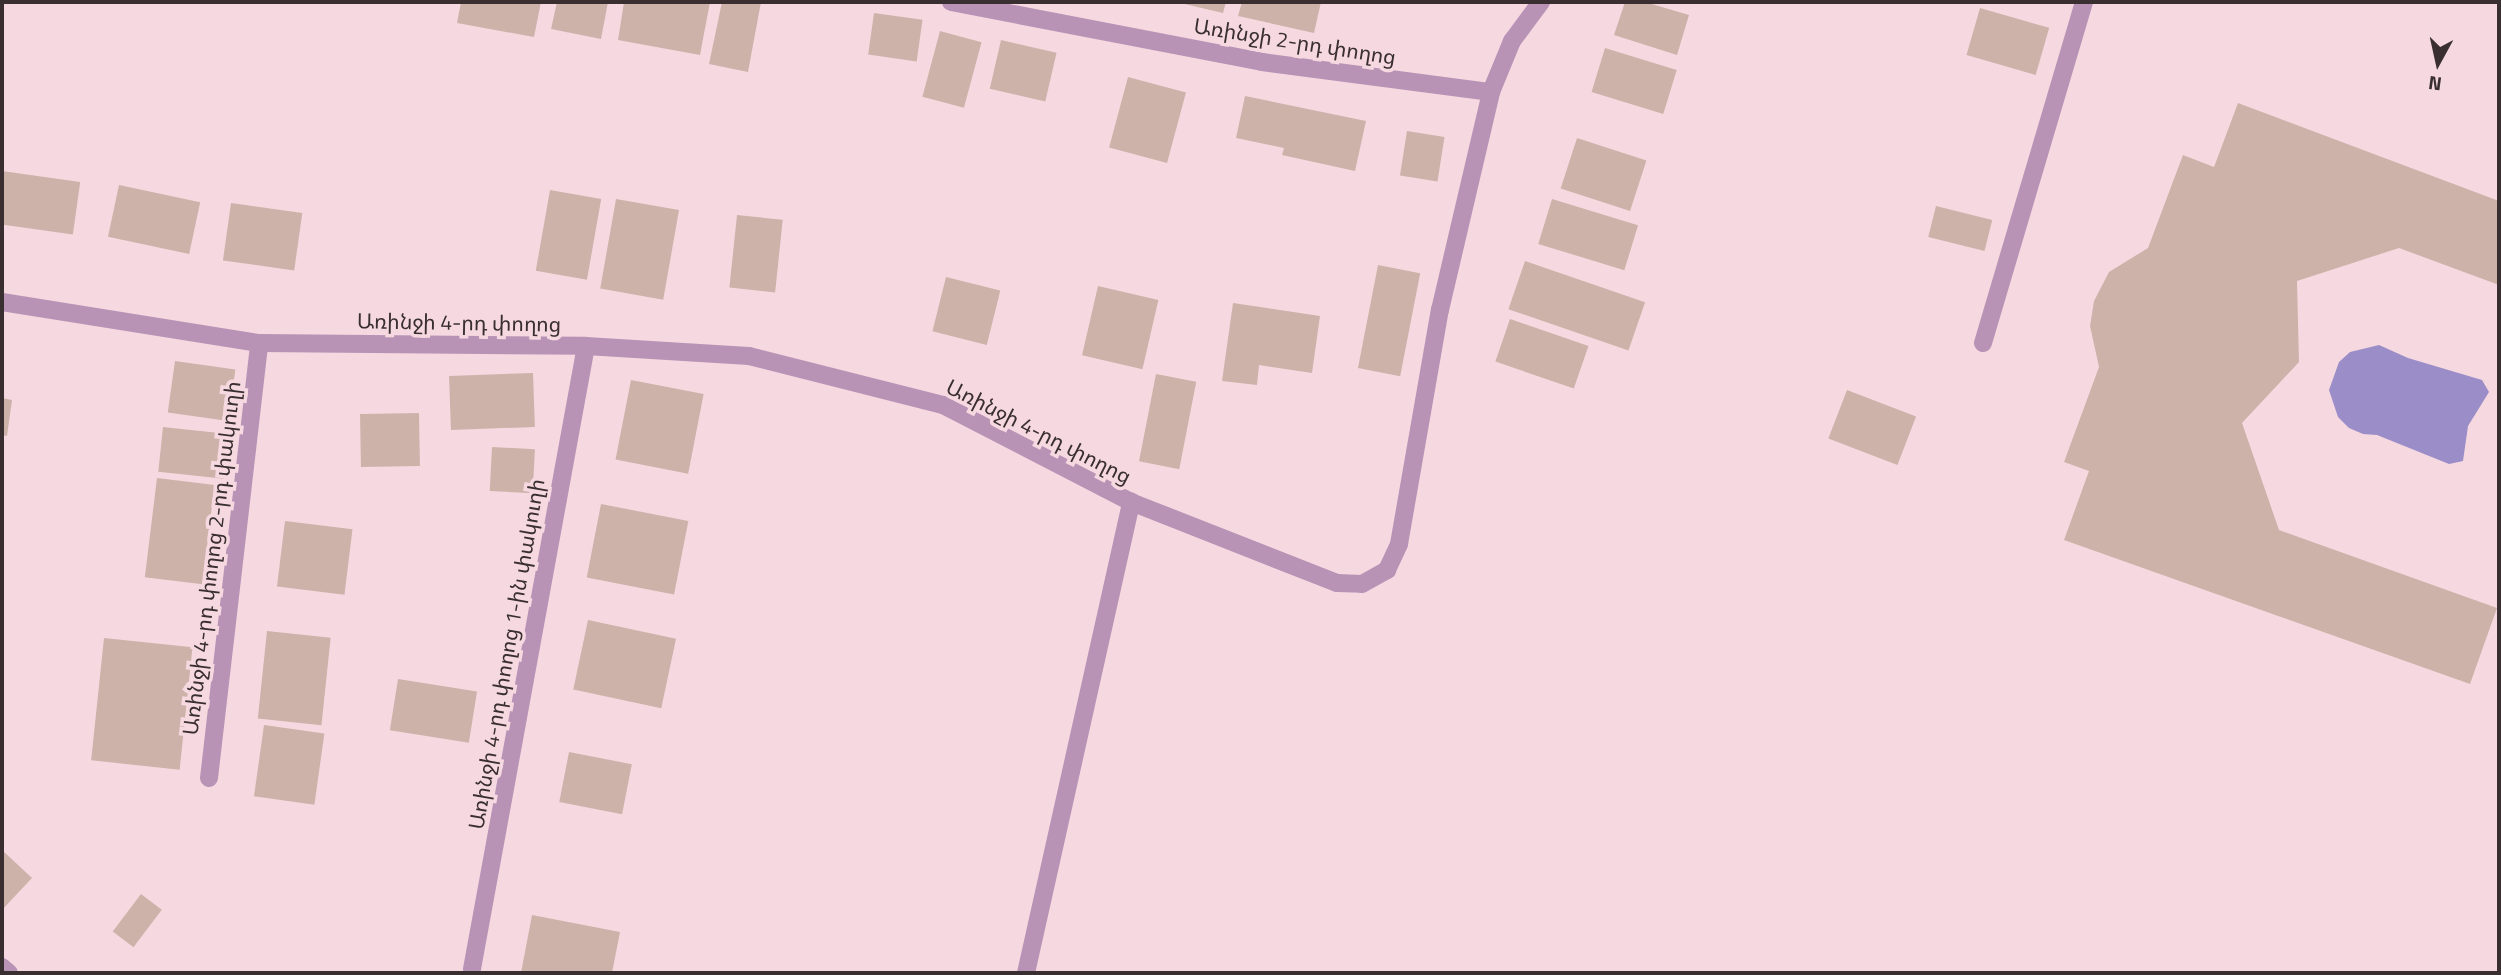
<!DOCTYPE html>
<html>
<head>
<meta charset="utf-8">
<style>
	body { margin:0 }
	#map { position:relative; width:2501px; height:975px; overflow:hidden; background:#f6d9e0; font-family:"Titillium Web","Noto Sans Armenian",sans-serif }
	div>[style] { position:absolute }
	.water>* { inset:0; background:#9b8dc8 }
	.building>* { inset:0; background:#cdb2aa; transform-origin:0 0 }
	.lane>* { height:18px; margin:-9px; padding:0 9px; transform-origin:9px; border-radius:9px; background:#b893b6 }
	.street>* { height:18px; margin:-9px; padding:0 9px; transform-origin:9px; border-radius:9px; background:#b893b6 }
	span { translate:-50% -50%; white-space:nowrap; text-align:center; line-height:1.15; -webkit-text-stroke:7px #f6d9e0; paint-order:stroke }
	.street-label { font-size:21px; color:#392e30 }
	.frame { position:absolute; inset:0; border:4px solid #392e30; pointer-events:none }
	.north { position:absolute; left:2403px; top:28px; width:70px; height:70px; -webkit-text-stroke:5px #f6d9e0; paint-order:stroke; rotate:188deg; font-size:19px; font-weight:700; line-height:28px; text-align:center; color:#392e30 }
	.north::after { content:''; display:block; margin:auto; width:24px; height:32px; background:#392e30; clip-path:polygon(50% 0,100% 100%,50% 72%,0 100%) }
</style>
</head>
<body>
<div id="map">
	<div class="water">
		<div style="clip-path:polygon(2379px 345px,2408px 358px,2482px 380px,2489px 392px,2468px 426px,2463px 461px,2449px 464px,2377px 435px,2363px 434px,2349px 428px,2338px 417px,2329px 390px,2339px 362px,2350px 352px)"></div>
	</div>
	<div class="building">
		<div style="clip-path:polygon(461px 2px,541px 2px,534px 37px,457px 23px)"></div>
		<div style="clip-path:polygon(557px 2px,608px 2px,601px 39px,551px 29px)"></div>
		<div style="clip-path:polygon(624px 2px,710px 2px,700px 55px,618px 40px)"></div>
		<div style="clip-path:polygon(722px 2px,761px 2px,748px 72px,709px 64px)"></div>
		<div style="clip-path:polygon(1176px 2px,1226px 2px,1223px 13px)"></div>
		<div style="clip-path:polygon(1242px 2px,1321px 2px,1314px 33px,1238px 16px)"></div>
		<div style="clip-path:polygon(1625px 2px,1645px 2px,1689px 15px,1677px 55px,1614px 35px)"></div>
		<div style="left:1980px;top:8px;width:72px;height:49px;rotate:16deg"></div>
		<div style="left:874px;top:13px;width:49px;height:42px;rotate:8deg"></div>
		<div style="left:940px;top:31px;width:43px;height:68px;rotate:15deg"></div>
		<div style="left:1001px;top:40px;width:57px;height:50px;rotate:13deg"></div>
		<div style="left:1605px;top:48px;width:75px;height:46px;rotate:17deg"></div>
		<div style="left:1128px;top:77px;width:60px;height:73px;rotate:15deg"></div>
		<div style="clip-path:polygon(1245px 96px,1366px 121px,1355px 171px,1282px 155px,1284px 148px,1236px 138px)"></div>
		<div style="clip-path:polygon(2238px 103px,2499px 201px,2499px 285px,2399px 248px,2297px 281px,2299px 362px,2242px 423px,2279px 530px,2497px 608px,2470px 684px,2064px 540px,2089px 471px,2064px 462px,2099px 367px,2090px 326px,2094px 301px,2109px 272px,2148px 248px,2183px 155px,2214px 167px)"></div>
		<div style="left:1407px;top:131px;width:38px;height:45px;rotate:9deg"></div>
		<div style="left:1577px;top:138px;width:73px;height:53px;rotate:18deg"></div>
		<div style="left:2px;top:171px;width:79px;height:53px;rotate:8deg"></div>
		<div style="left:119px;top:185px;width:83px;height:53px;rotate:12deg"></div>
		<div style="left:550px;top:190px;width:52px;height:82px;rotate:10deg"></div>
		<div style="left:616px;top:199px;width:64px;height:91px;rotate:10deg"></div>
		<div style="left:1552px;top:199px;width:90px;height:47px;rotate:17deg"></div>
		<div style="left:231px;top:203px;width:72px;height:58px;rotate:8deg"></div>
		<div style="left:1936px;top:206px;width:58px;height:32px;rotate:14deg"></div>
		<div style="left:737px;top:215px;width:46px;height:73px;rotate:6deg"></div>
		<div style="left:1525px;top:261px;width:127px;height:51px;rotate:19deg"></div>
		<div style="left:1378px;top:265px;width:43px;height:105px;rotate:11deg"></div>
		<div style="left:946px;top:277px;width:56px;height:56px;rotate:14deg"></div>
		<div style="left:1098px;top:286px;width:62px;height:71px;rotate:13deg"></div>
		<div style="clip-path:polygon(1233px 303px,1320px 316px,1312px 373px,1259px 365px,1257px 385px,1222px 381px)"></div>
		<div style="left:1510px;top:319px;width:83px;height:45px;rotate:19deg"></div>
		<div style="left:175px;top:361px;width:61px;height:52px;rotate:8deg"></div>
		<div style="left:533px;top:373px;width:54px;height:84px;rotate:88deg"></div>
		<div style="left:1156px;top:374px;width:41px;height:89px;rotate:11deg"></div>
		<div style="left:631px;top:380px;width:74px;height:81px;rotate:11deg"></div>
		<div style="left:1847px;top:390px;width:74px;height:52px;rotate:21deg"></div>
		<div style="clip-path:polygon(2px 398px,12px 400px,7px 436px,2px 435px)"></div>
		<div style="left:419px;top:413px;width:53px;height:59px;rotate:89deg"></div>
		<div style="left:163px;top:427px;width:66px;height:45px;rotate:6deg"></div>
		<div style="left:492px;top:447px;width:43px;height:44px;rotate:3deg"></div>
		<div style="left:157px;top:478px;width:58px;height:100px;rotate:7deg"></div>
		<div style="left:601px;top:504px;width:89px;height:75px;rotate:11deg"></div>
		<div style="left:285px;top:521px;width:68px;height:66px;rotate:7deg"></div>
		<div style="left:588px;top:620px;width:90px;height:71px;rotate:12deg"></div>
		<div style="left:267px;top:631px;width:64px;height:88px;rotate:6deg"></div>
		<div style="left:104px;top:638px;width:89px;height:123px;rotate:6deg"></div>
		<div style="left:398px;top:679px;width:80px;height:52px;rotate:9deg"></div>
		<div style="left:264px;top:725px;width:61px;height:72px;rotate:8deg"></div>
		<div style="left:569px;top:752px;width:64px;height:51px;rotate:11deg"></div>
		<div style="clip-path:polygon(2px 850px,32px 878px,2px 910px)"></div>
		<div style="left:141px;top:894px;width:26px;height:47px;rotate:37deg"></div>
		<div style="clip-path:polygon(532px 915px,620px 932px,612px 973px,521px 973px)"></div>
	</div>
	<div class="lane">
		<div style="left:1983px;top:343px;width:356px;rotate:-73.5deg"></div>
		<div style="left:1026px;top:973px;width:483px;rotate:-77.4deg"></div>
	</div>
	<div class="street">
		<div style="left:951px;top:2px;width:317px;rotate:10.9deg"></div>
		<div style="left:1262px;top:62px;width:231px;rotate:7.5deg"></div>
		<div style="left:1491px;top:92px;width:55px;rotate:-67.6deg"></div>
		<div style="left:1512px;top:41px;width:49px;rotate:-53.4deg"></div>
		<div style="left:2px;top:302px;width:260px;rotate:9.1deg"></div>
		<div style="left:259px;top:343px;width:327px;rotate:0.5deg"></div>
		<div style="left:586px;top:346px;width:163px;rotate:3.5deg"></div>
		<div style="left:749px;top:356px;width:200px;rotate:14.2deg"></div>
		<div style="left:943px;top:405px;width:212px;rotate:27.3deg"></div>
		<div style="left:1131px;top:502px;width:221px;rotate:21.5deg"></div>
		<div style="left:1337px;top:583px;width:25px;rotate:2deg"></div>
		<div style="left:1362px;top:584px;width:29px;rotate:-29deg"></div>
		<div style="left:1387px;top:570px;width:29px;rotate:-65deg"></div>
		<div style="left:1399px;top:544px;width:238px;rotate:-80.1deg"></div>
		<div style="left:1440px;top:310px;width:224px;rotate:-76.8deg"></div>
		<div style="left:209px;top:778px;width:438px;rotate:-83.4deg"></div>
		<div style="left:2px;top:967px;width:9px;rotate:41deg"></div>
		<div style="left:472px;top:969px;width:633px;rotate:-79.63deg"></div>
	</div>
	<div class="street-label">
		<span style="left:1295px;top:41px;rotate:9deg">Առինջի 2-րդ փողոց</span>
		<span style="left:459px;top:322px;rotate:1deg">Առինջի 4-րդ փողոց</span>
		<span style="left:1039px;top:431px;rotate:27deg">Առինջի 4-րդ փողոց</span>
		<span style="left:211px;top:558px;rotate:-83deg">Առինջի 4-րդ փողոց 2-րդ փակուղի</span>
		<span style="left:506px;top:654px;rotate:-80deg">Առինջի 4-րդ փողոց 1-ին փակուղի</span>
	</div>
	<div class="frame"></div>
	<div class="north">N</div>
</div>
</body>
</html>
